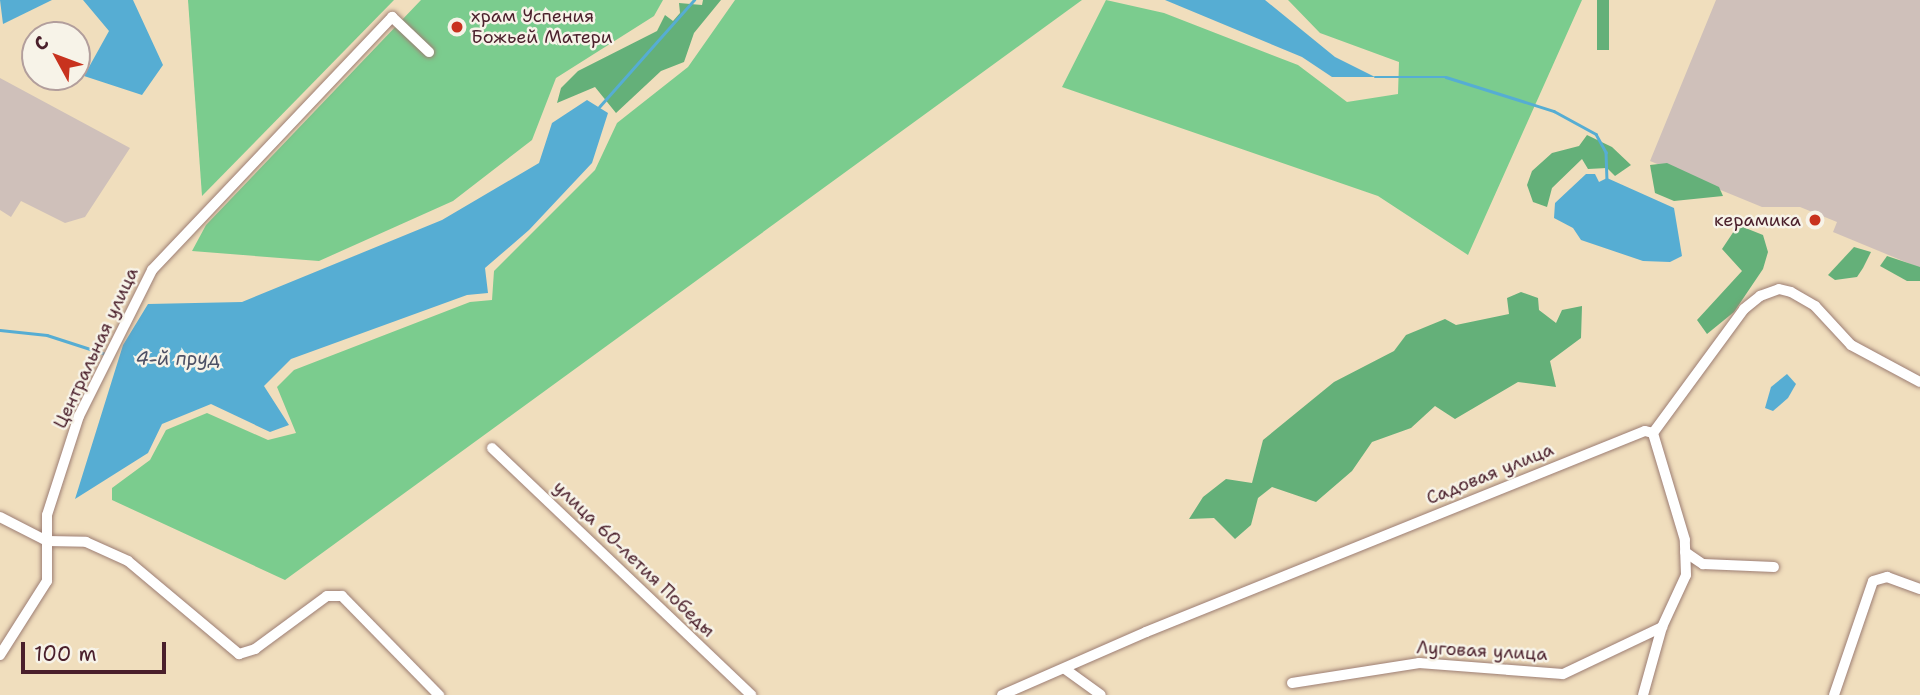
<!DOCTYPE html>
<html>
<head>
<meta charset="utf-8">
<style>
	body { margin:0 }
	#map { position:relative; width:1920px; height:695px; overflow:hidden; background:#f0debd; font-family:"Shantell Sans",sans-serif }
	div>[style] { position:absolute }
	.industrial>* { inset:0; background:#cfc0ba }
	.green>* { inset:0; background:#7bcc8e }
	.forest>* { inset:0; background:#64b079; transform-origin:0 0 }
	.water>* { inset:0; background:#56add3 }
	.stream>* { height:2.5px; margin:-1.25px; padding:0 1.25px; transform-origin:1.25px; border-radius:1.25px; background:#56add3 }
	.roads { filter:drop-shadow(0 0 2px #9d7e74) drop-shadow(0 0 2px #9d7e74) }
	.minor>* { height:10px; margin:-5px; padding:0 5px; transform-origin:5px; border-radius:5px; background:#fff }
	.dots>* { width:19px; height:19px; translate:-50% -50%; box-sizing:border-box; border:4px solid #f7f3e8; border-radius:50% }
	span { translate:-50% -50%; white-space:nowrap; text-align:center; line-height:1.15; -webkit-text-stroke:5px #f7f3e8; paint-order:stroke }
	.poi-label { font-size:18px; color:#4a1f2b }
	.left { translate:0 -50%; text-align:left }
	.right { translate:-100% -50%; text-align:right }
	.street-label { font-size:18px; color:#4a1f2b }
	.water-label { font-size:19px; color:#4e5166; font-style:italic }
	.north { position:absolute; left:21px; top:21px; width:70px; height:70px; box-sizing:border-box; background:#f7f3e8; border:2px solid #b29e9c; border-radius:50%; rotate:311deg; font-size:19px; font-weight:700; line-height:28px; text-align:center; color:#4a1f2b }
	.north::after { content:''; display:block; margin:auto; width:24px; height:32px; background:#c8321e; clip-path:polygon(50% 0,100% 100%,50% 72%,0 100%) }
	.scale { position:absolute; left:21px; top:642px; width:145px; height:32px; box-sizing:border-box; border:4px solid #4a1f2b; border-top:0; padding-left:9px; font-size:21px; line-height:24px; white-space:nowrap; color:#4a1f2b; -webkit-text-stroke:5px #f7f3e8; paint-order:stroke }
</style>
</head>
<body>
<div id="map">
	<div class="industrial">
		<div style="clip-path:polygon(1716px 0,1920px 0,1920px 268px,1833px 232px,1837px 222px,1800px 207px,1762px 207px,1650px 161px)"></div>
		<div style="clip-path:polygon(0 78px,130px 148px,85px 217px,65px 223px,21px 201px,11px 217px,0 210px)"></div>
	</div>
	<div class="green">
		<div style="clip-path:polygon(188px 0,394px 0,202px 196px)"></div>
		<div style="clip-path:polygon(421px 0,663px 0,654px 16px,556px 78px,532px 140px,453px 201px,319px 261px,192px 251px,206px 225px)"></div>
		<div style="clip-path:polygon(735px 0,1082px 0,285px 580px,112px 500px,112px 488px,150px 460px,166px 430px,207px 413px,268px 440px,296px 433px,277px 387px,294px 370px,470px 302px,492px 300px,494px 271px,595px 170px,617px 123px,688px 67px)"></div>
		<div style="clip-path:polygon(1106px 0,1164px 13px,1298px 65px,1347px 102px,1398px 94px,1399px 62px,1320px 33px,1288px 0,1582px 0,1468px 255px,1378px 196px,1062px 87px)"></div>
	</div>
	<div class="forest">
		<div style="clip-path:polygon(703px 0,721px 0,694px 33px,684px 62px,661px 71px,616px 113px,595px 87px,557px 103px,561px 88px,578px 71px,657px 31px,665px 15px,673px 21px,680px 13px,679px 3px,702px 5px)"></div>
		<div style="left:1597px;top:0;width:12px;height:50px"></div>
		<div style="clip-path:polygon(1587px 135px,1612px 147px,1631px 165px,1615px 176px,1607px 168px,1588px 169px,1582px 159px,1552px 188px,1547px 207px,1533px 202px,1527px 185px,1532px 171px,1552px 153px,1579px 146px)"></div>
		<div style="clip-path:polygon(1667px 163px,1719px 187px,1723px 196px,1674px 201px,1655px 193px,1650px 165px)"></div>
		<div style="clip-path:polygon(1738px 225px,1763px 235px,1768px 252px,1763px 269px,1734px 312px,1707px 334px,1697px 320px,1742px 271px,1722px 249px)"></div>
		<div style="clip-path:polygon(1854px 247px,1871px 252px,1863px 268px,1857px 277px,1835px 280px,1828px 275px)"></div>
		<div style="clip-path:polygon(1887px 256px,1920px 267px,1920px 281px,1907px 281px,1880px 266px)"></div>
		<div style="clip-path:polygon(1521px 292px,1538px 298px,1539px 310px,1556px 323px,1562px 310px,1582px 306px,1581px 338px,1550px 361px,1556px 387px,1518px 382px,1455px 419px,1435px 406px,1411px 428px,1372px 442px,1352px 471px,1316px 502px,1272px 487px,1258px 498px,1251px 525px,1235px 539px,1214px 518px,1189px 519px,1203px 497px,1226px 479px,1252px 483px,1263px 440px,1334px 382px,1394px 351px,1406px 335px,1445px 319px,1456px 325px,1509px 314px,1507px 298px)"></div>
	</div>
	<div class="water">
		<div style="clip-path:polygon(0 0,52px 0,3px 24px)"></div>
		<div style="clip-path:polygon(83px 0,133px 0,163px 65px,142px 95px,84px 76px,109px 31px)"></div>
		<div style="clip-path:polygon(1165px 0,1265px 0,1335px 57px,1375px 77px,1332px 77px,1302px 57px)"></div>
		<div style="clip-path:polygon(587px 100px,608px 113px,592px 163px,529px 230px,485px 268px,488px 293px,467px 295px,291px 359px,264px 386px,289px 425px,270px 432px,211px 404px,162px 424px,148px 453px,75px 499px,123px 345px,148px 304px,242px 302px,442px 220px,539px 163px,552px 123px)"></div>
		<div style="clip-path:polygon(1586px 174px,1595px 174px,1599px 182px,1607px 178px,1674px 208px,1682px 256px,1670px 262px,1643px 261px,1581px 240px,1573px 228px,1554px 218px,1555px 203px)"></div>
		<div style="clip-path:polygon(1787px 374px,1796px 384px,1788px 398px,1773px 411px,1765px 408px,1771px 387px)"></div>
	</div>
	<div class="stream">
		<div style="left:1375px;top:77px;width:71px"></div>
		<div style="left:1446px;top:77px;width:113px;rotate:17.5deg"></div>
		<div style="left:1554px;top:111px;width:48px;rotate:28.7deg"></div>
		<div style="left:1596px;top:134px;width:21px;rotate:61deg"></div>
		<div style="left:1606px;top:152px;width:26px;rotate:88deg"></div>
		<div style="left:599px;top:107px;width:143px;rotate:-48.4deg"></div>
		<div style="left:0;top:330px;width:47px;rotate:6.1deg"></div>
		<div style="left:47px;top:335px;width:62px;rotate:17.9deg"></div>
	</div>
	<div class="roads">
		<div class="minor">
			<div style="left:492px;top:448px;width:358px;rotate:43.6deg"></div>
			<div style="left:0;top:517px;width:53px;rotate:27.1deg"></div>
			<div style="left:47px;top:541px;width:39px;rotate:1deg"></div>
			<div style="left:86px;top:542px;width:46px;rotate:24.3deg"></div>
			<div style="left:128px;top:561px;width:145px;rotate:40deg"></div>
			<div style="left:239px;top:654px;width:17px;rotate:-17deg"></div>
			<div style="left:255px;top:649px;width:89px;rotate:-36.4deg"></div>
			<div style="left:327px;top:596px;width:15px"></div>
			<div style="left:342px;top:596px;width:139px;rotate:45.6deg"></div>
			<div style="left:1685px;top:552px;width:22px;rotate:34deg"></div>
			<div style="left:1703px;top:564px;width:71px;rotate:2.4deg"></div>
			<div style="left:0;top:655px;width:88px;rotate:-57.6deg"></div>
			<div style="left:47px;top:581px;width:66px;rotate:-90deg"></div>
			<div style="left:47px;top:515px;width:104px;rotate:-72.1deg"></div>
			<div style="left:79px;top:416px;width:163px;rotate:-63.4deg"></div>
			<div style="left:152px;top:270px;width:349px;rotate:-46.5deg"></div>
			<div style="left:392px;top:17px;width:51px;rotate:43.4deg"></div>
			<div style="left:1065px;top:669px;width:44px;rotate:35.8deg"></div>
			<div style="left:1292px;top:683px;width:129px;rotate:-8.9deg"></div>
			<div style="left:1419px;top:663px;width:144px;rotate:4.4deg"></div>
			<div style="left:1563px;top:674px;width:110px;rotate:-25.4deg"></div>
			<div style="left:1002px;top:695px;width:157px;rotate:-23.6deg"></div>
			<div style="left:1146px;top:632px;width:538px;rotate:-21.94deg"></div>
			<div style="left:1645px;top:431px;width:8px;rotate:14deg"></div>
			<div style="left:1653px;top:433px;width:154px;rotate:-53.7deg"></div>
			<div style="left:1744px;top:309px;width:21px;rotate:-39deg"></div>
			<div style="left:1760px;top:296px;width:20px;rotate:-20deg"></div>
			<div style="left:1779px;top:289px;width:12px;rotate:14deg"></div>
			<div style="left:1791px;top:292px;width:28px;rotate:30deg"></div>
			<div style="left:1815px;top:306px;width:53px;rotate:47.3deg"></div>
			<div style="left:1851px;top:345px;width:78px;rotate:28.2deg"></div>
			<div style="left:1643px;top:695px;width:71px;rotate:-74.4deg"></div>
			<div style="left:1662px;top:627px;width:57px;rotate:-65.2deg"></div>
			<div style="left:1686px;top:575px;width:35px;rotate:-92deg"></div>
			<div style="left:1685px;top:540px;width:112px;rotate:-106.7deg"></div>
			<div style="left:1834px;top:695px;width:120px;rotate:-71.1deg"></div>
			<div style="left:1873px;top:581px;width:15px;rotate:-16deg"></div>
			<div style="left:1887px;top:577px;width:35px;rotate:20deg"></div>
		</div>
	</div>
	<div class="dots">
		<div style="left:457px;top:27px;background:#c8321e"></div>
		<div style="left:1815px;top:220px;background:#c8321e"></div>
	</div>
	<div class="poi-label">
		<span class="left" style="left:471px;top:27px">храм Успения<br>Божьей Матери</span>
		<span class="right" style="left:1801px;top:220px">керамика</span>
	</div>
	<div class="street-label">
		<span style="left:96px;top:348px;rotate:-65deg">Центральная улица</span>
		<span style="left:1490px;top:474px;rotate:-22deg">Садовая улица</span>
		<span style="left:634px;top:559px;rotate:44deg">улица 60-летия Победы</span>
		<span style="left:1482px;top:651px;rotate:3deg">Луговая улица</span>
	</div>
	<div class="water-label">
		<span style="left:178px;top:359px">4-й пруд</span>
	</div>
	<div class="north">С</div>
	<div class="scale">100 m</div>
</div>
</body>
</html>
